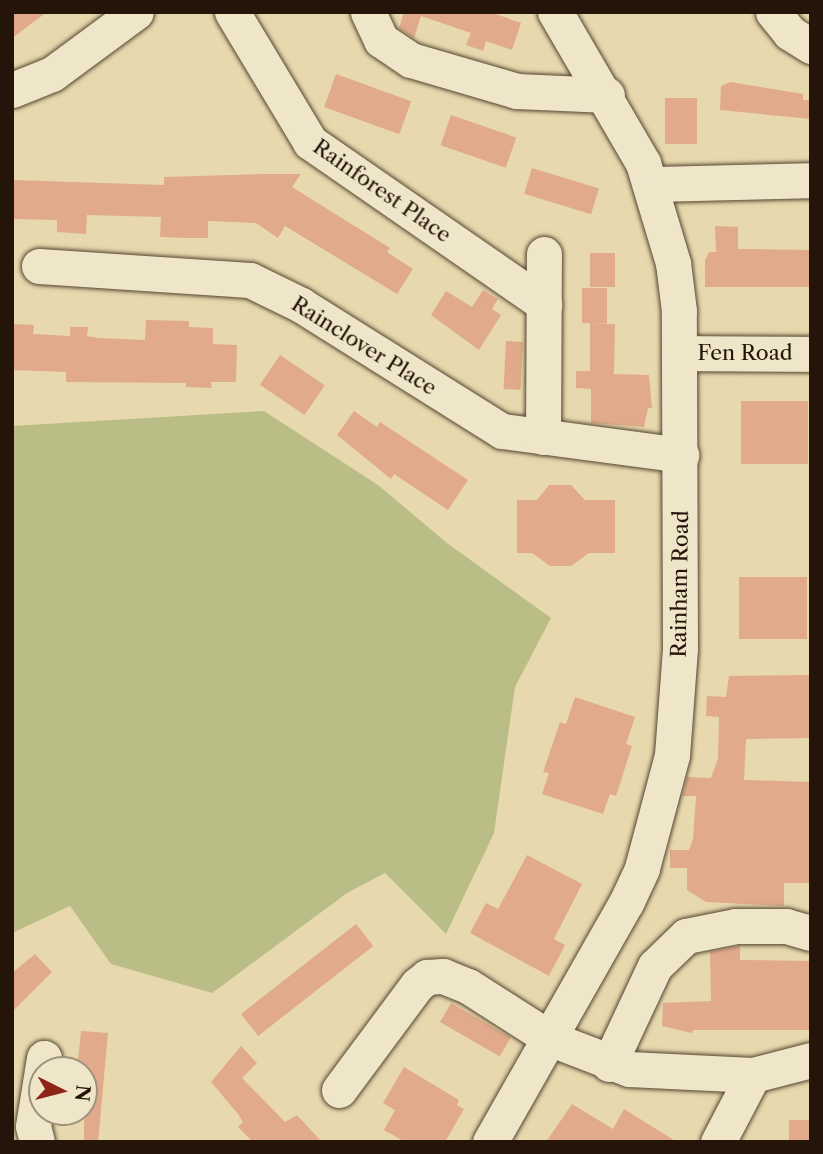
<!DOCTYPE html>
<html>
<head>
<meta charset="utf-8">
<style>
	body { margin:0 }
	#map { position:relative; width:823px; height:1154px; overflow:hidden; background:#e7d9ad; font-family:"Libre Caslon Text",serif }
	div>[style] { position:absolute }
	.green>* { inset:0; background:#babe86 }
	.building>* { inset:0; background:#e1ab8b; transform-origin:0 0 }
	.roads { filter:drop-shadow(0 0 2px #554532) drop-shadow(0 0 2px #554532) }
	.minor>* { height:35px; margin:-17.5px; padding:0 17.5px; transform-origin:17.5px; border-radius:17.5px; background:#efe6ca }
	span { translate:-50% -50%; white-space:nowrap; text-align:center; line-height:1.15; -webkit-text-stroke:5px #efe6ca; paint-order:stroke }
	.street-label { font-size:21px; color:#241409 }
	.frame { position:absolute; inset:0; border:14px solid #241409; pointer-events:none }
	.north { position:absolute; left:28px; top:1056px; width:70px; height:70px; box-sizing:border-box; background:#efe6ca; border:2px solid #9e927d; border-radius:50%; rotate:96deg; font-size:19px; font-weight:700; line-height:28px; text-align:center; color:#241409 }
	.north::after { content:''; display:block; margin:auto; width:24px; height:32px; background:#8f2418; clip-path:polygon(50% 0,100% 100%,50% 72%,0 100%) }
</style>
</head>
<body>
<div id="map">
	<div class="green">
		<div style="clip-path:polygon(264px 411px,378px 485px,447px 543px,551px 618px,515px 687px,494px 833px,446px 934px,385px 873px,347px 893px,212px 993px,111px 964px,70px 906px,12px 933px,12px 426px)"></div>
	</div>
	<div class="building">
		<div style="clip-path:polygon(12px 12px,47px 12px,12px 38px)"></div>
		<div style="clip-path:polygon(404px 12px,490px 12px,521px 23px,512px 50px,486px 41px,483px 51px,466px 45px,471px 33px,421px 16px,414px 38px,399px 28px)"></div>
		<div style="left:336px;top:74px;width:80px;height:35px;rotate:20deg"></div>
		<div style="clip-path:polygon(730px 82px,803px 94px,803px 100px,811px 100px,811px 119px,720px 110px,721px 86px)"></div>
		<div style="left:665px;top:98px;width:32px;height:46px"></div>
		<div style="left:451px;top:115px;width:69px;height:32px;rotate:19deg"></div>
		<div style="left:532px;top:168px;width:70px;height:27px;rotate:17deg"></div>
		<div style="clip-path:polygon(261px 174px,301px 174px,292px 187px,390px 248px,387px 252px,413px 269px,397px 294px,285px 226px,278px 238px,256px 223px,208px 221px,208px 238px,186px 238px,160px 237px,161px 217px,87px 215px,86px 234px,57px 232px,57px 220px,12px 219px,12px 180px,164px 185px,164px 177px)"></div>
		<div style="clip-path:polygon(715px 226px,738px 227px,738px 249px,811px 250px,811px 287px,705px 287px,705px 260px,709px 252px,716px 252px)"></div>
		<div style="left:590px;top:253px;width:25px;height:34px"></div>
		<div style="left:582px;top:288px;width:25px;height:35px"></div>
		<div style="clip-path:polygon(483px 290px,498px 299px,492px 309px,501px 315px,479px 350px,431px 315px,446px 291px,472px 307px)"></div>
		<div style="clip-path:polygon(146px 320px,189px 321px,189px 327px,213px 328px,213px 344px,237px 345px,236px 382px,211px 382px,212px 388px,186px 387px,186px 383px,66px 382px,66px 372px,12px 370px,14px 324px,34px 325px,33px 334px,70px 336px,70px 327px,88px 327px,87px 336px,98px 338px,145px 340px)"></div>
		<div style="clip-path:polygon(590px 323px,615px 324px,614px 374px,649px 375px,652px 408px,648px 408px,644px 427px,591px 423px,591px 389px,576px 388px,576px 371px,590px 371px)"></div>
		<div style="left:506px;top:341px;width:17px;height:48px;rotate:3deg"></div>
		<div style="left:280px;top:355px;width:54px;height:36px;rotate:34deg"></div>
		<div style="left:741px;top:401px;width:67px;height:63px"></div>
		<div style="clip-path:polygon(354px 411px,377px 427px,380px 422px,468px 480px,448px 510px,394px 474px,391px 479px,337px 435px)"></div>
		<div style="clip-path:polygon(549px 485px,571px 485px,585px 500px,615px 500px,615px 553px,589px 553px,571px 566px,550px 566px,532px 553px,517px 553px,517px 500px,537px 500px)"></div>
		<div style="left:739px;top:577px;width:68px;height:62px"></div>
		<div style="clip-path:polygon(811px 675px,811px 738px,746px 739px,744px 780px,811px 782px,811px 883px,784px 883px,784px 906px,706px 902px,687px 890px,687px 868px,670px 868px,670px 850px,689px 850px,693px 839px,696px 796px,683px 796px,687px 777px,711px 778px,718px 758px,719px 717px,706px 716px,707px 696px,726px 697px,729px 676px)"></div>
		<div style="clip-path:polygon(575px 697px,635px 717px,626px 744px,632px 746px,616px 796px,610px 794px,603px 814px,542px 794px,549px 773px,543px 772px,560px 722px,566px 724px)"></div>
		<div style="clip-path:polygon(527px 855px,582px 884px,554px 939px,565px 945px,549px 976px,470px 933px,486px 903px,498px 909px)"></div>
		<div style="left:356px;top:924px;width:28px;height:146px;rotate:52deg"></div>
		<div style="clip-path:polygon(740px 946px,740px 960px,811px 961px,811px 1030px,693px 1030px,692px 1033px,662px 1026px,663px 1003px,711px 1001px,710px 952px)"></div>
		<div style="clip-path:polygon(35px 954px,52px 972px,12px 1012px,12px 973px)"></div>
		<div style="left:451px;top:1003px;width:69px;height:22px;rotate:30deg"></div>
		<div style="clip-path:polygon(81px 1031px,108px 1033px,98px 1142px,84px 1142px,84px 1070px,77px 1070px)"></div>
		<div style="clip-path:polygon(241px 1046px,257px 1063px,242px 1078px,285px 1122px,297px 1115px,322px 1142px,253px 1142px,238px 1127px,243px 1122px,238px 1114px,211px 1082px)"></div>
		<div style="clip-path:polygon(404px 1067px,459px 1100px,457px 1105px,464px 1109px,445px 1142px,405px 1142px,384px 1130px,395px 1110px,383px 1103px)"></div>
		<div style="clip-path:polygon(572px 1104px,613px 1129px,624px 1109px,677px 1142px,546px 1142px)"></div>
		<div style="left:789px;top:1120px;width:22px;height:22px"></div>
	</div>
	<div class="roads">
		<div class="minor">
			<div style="left:232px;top:12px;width:152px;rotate:59deg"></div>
			<div style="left:310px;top:142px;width:285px;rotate:34.7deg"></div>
			<div style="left:368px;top:12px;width:31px;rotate:65deg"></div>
			<div style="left:381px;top:40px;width:36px;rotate:34deg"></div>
			<div style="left:411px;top:60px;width:110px;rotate:16.3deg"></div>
			<div style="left:517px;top:91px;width:90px;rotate:2.5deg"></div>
			<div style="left:773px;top:12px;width:27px;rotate:51deg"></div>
			<div style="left:790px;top:33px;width:25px;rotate:32deg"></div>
			<div style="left:12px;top:90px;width:43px;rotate:-21.8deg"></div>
			<div style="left:52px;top:74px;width:104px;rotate:-36.4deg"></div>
			<div style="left:652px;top:184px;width:159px;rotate:-1.4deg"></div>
			<div style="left:39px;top:266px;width:211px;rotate:3.8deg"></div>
			<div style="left:250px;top:280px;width:57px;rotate:26.1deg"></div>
			<div style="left:301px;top:305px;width:237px;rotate:32.1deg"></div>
			<div style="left:502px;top:431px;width:181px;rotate:7.6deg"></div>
			<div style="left:679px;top:353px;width:132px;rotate:0.4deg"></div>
			<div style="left:543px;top:437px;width:183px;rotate:-89.7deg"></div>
			<div style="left:609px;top:1064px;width:108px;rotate:-64.9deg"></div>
			<div style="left:655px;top:966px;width:43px;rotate:-44.1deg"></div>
			<div style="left:686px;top:936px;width:51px;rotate:-11.3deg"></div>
			<div style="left:736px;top:926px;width:50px"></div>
			<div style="left:786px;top:926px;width:26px;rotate:16deg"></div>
			<div style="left:339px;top:1090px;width:131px;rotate:-53.4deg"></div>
			<div style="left:417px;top:985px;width:13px;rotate:-39deg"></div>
			<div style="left:427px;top:977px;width:16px;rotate:-4deg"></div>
			<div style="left:443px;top:976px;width:27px;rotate:22deg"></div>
			<div style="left:468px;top:986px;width:98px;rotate:32.6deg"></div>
			<div style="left:551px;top:1039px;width:84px;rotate:21deg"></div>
			<div style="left:629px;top:1069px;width:124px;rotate:2.8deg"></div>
			<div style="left:753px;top:1075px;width:60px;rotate:-14.5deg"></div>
			<div style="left:37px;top:1142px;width:16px;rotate:-104deg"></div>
			<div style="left:33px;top:1126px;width:69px;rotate:-80.8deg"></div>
			<div style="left:490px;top:1142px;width:275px;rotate:-60.4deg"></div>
			<div style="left:626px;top:903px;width:38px;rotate:-65deg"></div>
			<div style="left:642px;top:868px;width:117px;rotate:-75.1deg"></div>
			<div style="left:672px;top:755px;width:107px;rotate:-85.7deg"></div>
			<div style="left:680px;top:648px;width:337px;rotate:-90.2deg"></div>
			<div style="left:679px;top:311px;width:48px;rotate:-97.1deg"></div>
			<div style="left:673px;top:263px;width:104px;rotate:-106.7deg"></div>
			<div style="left:643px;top:163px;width:175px;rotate:-120.2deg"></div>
			<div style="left:718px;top:1142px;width:76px;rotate:-62.4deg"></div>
		</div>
	</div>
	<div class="street-label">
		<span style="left:382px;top:191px;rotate:35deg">Rainforest Place</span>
		<span style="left:364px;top:346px;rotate:32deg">Rainclover Place</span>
		<span style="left:745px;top:353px">Fen Road</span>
		<span style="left:680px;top:584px;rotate:-89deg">Rainham Road</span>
	</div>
	<div class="frame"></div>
	<div class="north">N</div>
</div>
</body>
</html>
